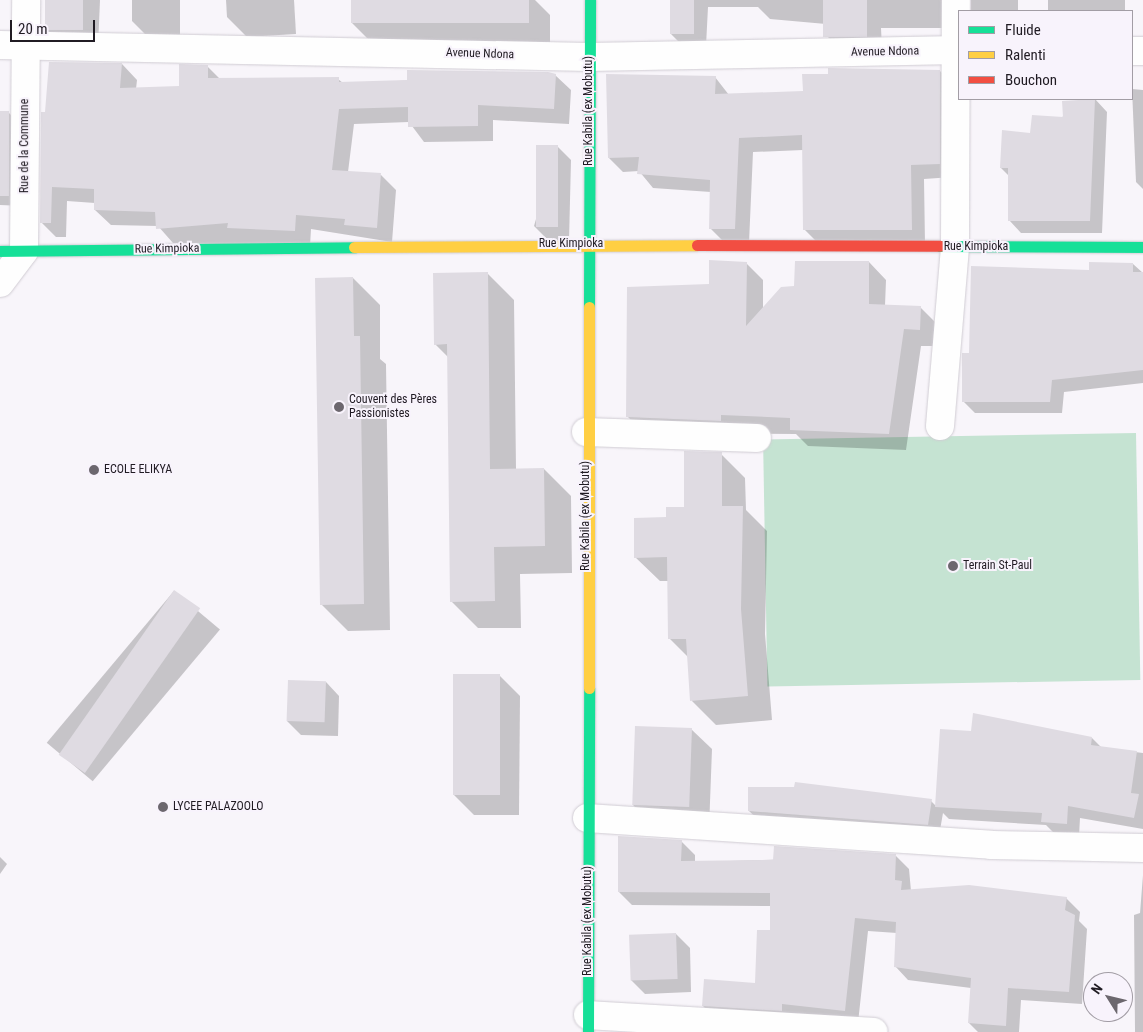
<!DOCTYPE html>
<html>
<head>
<meta charset="utf-8">
<style>
	body { margin:0 }
	#map { position:relative; width:1143px; height:1032px; overflow:hidden; background:#f8f5fa; font-family:"Roboto Condensed",sans-serif }
	div>[style] { position:absolute }
	.green>* { inset:0; background:#c5e3d2; transform-origin:0 0 }
	.shadow>* { inset:0; background:#0003; transform-origin:0 0 }
	.building>* { inset:0; background:#dfdbe2; transform-origin:0 0 }
	.roads { filter:drop-shadow(0 0 1px #d0ccd3) drop-shadow(0 0 1px #d0ccd3) }
	.street>* { height:28px; margin:-14px; padding:0 14px; transform-origin:14px; border-radius:14px; background:#fefefe }
	.fast>* { height:11px; margin:-5.5px; padding:0 5.5px; transform-origin:5.5px; border-radius:5.5px; background:#16e098 }
	.slow>* { height:11px; margin:-5.5px; padding:0 5.5px; transform-origin:5.5px; border-radius:5.5px; background:#ffcf43 }
	.jam>* { height:11px; margin:-5.5px; padding:0 5.5px; transform-origin:5.5px; border-radius:5.5px; background:#f24e42 }
	.dots>* { width:14px; height:14px; translate:-50% -50%; box-sizing:border-box; border:2px solid #f8f3fc; border-radius:50% }
	span { translate:-50% -50%; white-space:nowrap; text-align:center; line-height:1.15; -webkit-text-stroke:4px #f8f3fc; paint-order:stroke }
	.street-label { font-size:12px; color:#201b23 }
	.poi-label { font-size:12px; color:#201b23 }
	.left { translate:0 -50%; text-align:left }
	.legend { position:absolute; left:958px; top:10px; width:175px; height:90px; box-sizing:border-box; background:#f8f3fc; border:1px solid #a29da5; margin:0; padding:6px 9px; list-style:none; font-size:15px; color:#201b23 }
	.legend li { display:flex; align-items:center; gap:10px; height:25px }
	.legend b { width:25px; border:1px solid #a29da5 }
	.north { position:absolute; left:1083px; top:972px; width:50px; height:50px; box-sizing:border-box; background:#f8f3fc; border:1px solid #a29da5; border-radius:50%; rotate:306deg; font-size:14px; font-weight:700; line-height:20px; text-align:center; color:#201b23 }
	.north::after { content:''; display:block; margin:auto; width:18px; height:22px; background:#6c676e; clip-path:polygon(50% 0,100% 100%,50% 72%,0 100%) }
	.scale { position:absolute; left:10px; top:20px; width:85px; height:22px; box-sizing:border-box; border:2px solid #201b23; border-top:0; padding-left:6px; font-size:15px; line-height:18px; white-space:nowrap; color:#201b23; -webkit-text-stroke:4px #f8f3fc; paint-order:stroke }
</style>
</head>
<body>
<div id="map">
	<div class="green">
		<div style="left:1136px;top:433px;width:247px;height:373px;rotate:89deg"></div>
	</div>
	<div class="shadow">
		<div style="clip-path:polygon(46px 0,100px 0,98px 47px,61px 47px,45px 30px)"></div>
		<div style="clip-path:polygon(132px 0,180px 0,180px 37px,149px 38px,132px 21px)"></div>
		<div style="clip-path:polygon(226px 0,294px 0,296px 34px,247px 37px,227px 17px)"></div>
		<div style="clip-path:polygon(353px 0,535px 0,550px 15px,550px 43px,373px 44px,352px 23px)"></div>
		<div style="clip-path:polygon(671px 0,964px 0,953px 28px,881px 28px,882px 48px,840px 49px,827px 36px,826px 24px,770px 19px,758px 7px,708px 7px,706px 46px,684px 47px,671px 34px)"></div>
		<div style="left:971px;top:0;width:47px;height:11px"></div>
		<div style="left:1048px;top:0;width:77px;height:11px"></div>
		<div style="clip-path:polygon(122px 64px,137px 80px,136px 89px,180px 88px,207px 66px,221px 80px,338px 79px,343px 83px,555px 75px,571px 90px,569px 124px,493px 120px,493px 141px,424px 142px,409px 122px,354px 124px,348px 172px,381px 175px,396px 190px,392px 242px,311px 229px,310px 246px,173px 243px,158px 226px,111px 225px,95px 210px,95px 203px,67px 201px,66px 237px,56px 237px,41px 222px,46px 113px)"></div>
		<div style="clip-path:polygon(940px 71px,954px 85px,953px 177px,924px 179px,925px 244px,818px 243px,804px 229px,803px 150px,753px 152px,749px 243px,725px 243px,711px 229px,711px 192px,653px 188px,639px 171px,623px 172px,609px 158px,715px 77px,729px 95px,804px 92px)"></div>
		<div style="clip-path:polygon(1132px 89px,1143px 90px,1143px 189px,1136px 182px)"></div>
		<div style="clip-path:polygon(1095px 99px,1107px 112px,1102px 233px,1021px 233px,1009px 220px,1009px 176px,1001px 168px,1031px 134px)"></div>
		<div style="clip-path:polygon(0 112px,9px 113px,26px 130px,25px 206px,0 205px)"></div>
		<div style="clip-path:polygon(557px 146px,571px 160px,569px 241px,548px 240px,534px 226px)"></div>
		<div style="clip-path:polygon(869px 262px,886px 280px,885px 306px,920px 307px,937px 324px,937px 346px,921px 346px,906px 450px,808px 446px,796px 434px,644px 433px,627px 416px,710px 285px,746px 263px,763px 280px,763px 309px,795px 287px)"></div>
		<div style="clip-path:polygon(1133px 264px,1143px 273px,1143px 383px,1064px 392px,1062px 413px,975px 413px,963px 401px,970px 354px,1090px 271px)"></div>
		<div style="clip-path:polygon(487px 273px,514px 300px,516px 469px,544px 469px,571px 496px,572px 573px,520px 574px,521px 628px,478px 628px,451px 601px,448px 357px,435px 344px)"></div>
		<div style="clip-path:polygon(353px 278px,380px 305px,380px 359px,386px 364px,390px 630px,348px 631px,321px 604px)"></div>
		<div style="clip-path:polygon(721px 454px,745px 478px,746px 510px,767px 531px,765px 634px,772px 720px,716px 725px,692px 701px,689px 658px,669px 638px,668px 581px,660px 581px,635px 557px,667px 518px,686px 508px)"></div>
		<div style="left:174px;top:591px;width:60px;height:198px;rotate:40deg"></div>
		<div style="clip-path:polygon(499px 675px,520px 696px,519px 815px,474px 815px,454px 795px)"></div>
		<div style="clip-path:polygon(326px 682px,339px 696px,338px 736px,301px 735px,287px 721px)"></div>
		<div style="clip-path:polygon(691px 729px,712px 749px,709px 829px,654px 826px,633px 805px)"></div>
		<div style="clip-path:polygon(1092px 738px,1102px 748px,1143px 753px,1143px 829px,1080px 818px,1079px 836px,1055px 834px,1046px 825px,949px 819px,943px 813px,939px 836px,761px 822px,749px 811px,931px 801px,936px 806px)"></div>
		<div style="clip-path:polygon(681px 841px,695px 855px,695px 862px,896px 856px,909px 869px,911px 891px,1066px 898px,1080px 912px,1079px 921px,1087px 929px,1082px 1004px,1021px 1000px,1019px 1032px,978px 1032px,969px 1023px,971px 988px,908px 980px,895px 966px,897px 933px,868px 931px,858px 1023px,716px 1019px,703px 1006px,756px 984px,772px 931px,771px 906px,632px 905px,619px 892px)"></div>
		<div style="clip-path:polygon(0 857px,7px 864px,0 874px)"></div>
		<div style="clip-path:polygon(1143px 875px,1143px 1032px,1135px 1032px,1134px 915px,1140px 913px)"></div>
		<div style="clip-path:polygon(676px 934px,690px 948px,691px 992px,645px 994px,631px 980px)"></div>
	</div>
	<div class="building">
		<div style="left:45px;top:0;width:38px;height:30px"></div>
		<div style="left:351px;top:0;width:178px;height:23px"></div>
		<div style="left:670px;top:0;width:24px;height:34px"></div>
		<div style="left:823px;top:0;width:44px;height:37px"></div>
		<div style="clip-path:polygon(49px 62px,122px 63px,120px 88px,179px 86px,179px 64px,208px 65px,208px 78px,339px 77px,339px 82px,407px 80px,407px 70px,548px 72px,556px 74px,554px 109px,478px 105px,478px 126px,408px 127px,408px 107px,339px 109px,332px 170px,381px 173px,377px 228px,344px 225px,345px 219px,296px 215px,295px 231px,227px 228px,228px 223px,156px 229px,155px 212px,94px 210px,94px 189px,52px 187px,51px 223px,40px 223px,41px 112px,45px 112px)"></div>
		<div style="clip-path:polygon(828px 68px,940px 70px,940px 164px,911px 165px,912px 230px,803px 230px,802px 135px,739px 138px,735px 229px,709px 229px,710px 180px,637px 174px,639px 157px,608px 158px,606px 74px,716px 76px,715px 94px,803px 91px,802px 74px,828px 74px)"></div>
		<div style="clip-path:polygon(1095px 99px,1090px 221px,1008px 221px,1008px 168px,1000px 168px,1002px 130px,1030px 133px,1032px 115px,1063px 117px,1062px 101px)"></div>
		<div style="left:0;top:111px;width:9px;height:85px"></div>
		<div style="left:536px;top:145px;width:22px;height:82px"></div>
		<div style="clip-path:polygon(709px 260px,747px 262px,746px 326px,781px 287px,794px 286px,795px 261px,869px 261px,869px 304px,921px 306px,920px 330px,904px 329px,889px 434px,790px 430px,790px 418px,721px 415px,721px 421px,626px 417px,627px 287px,709px 284px)"></div>
		<div style="clip-path:polygon(1089px 262px,1133px 263px,1133px 272px,1143px 272px,1143px 370px,1052px 380px,1050px 402px,962px 402px,962px 353px,969px 353px,971px 266px,1089px 270px)"></div>
		<div style="clip-path:polygon(488px 272px,490px 469px,544px 468px,545px 546px,494px 547px,495px 601px,450px 602px,447px 344px,434px 345px,433px 273px)"></div>
		<div style="clip-path:polygon(353px 277px,354px 336px,360px 336px,364px 604px,320px 605px,315px 278px)"></div>
		<div style="clip-path:polygon(684px 451px,722px 452px,722px 506px,743px 506px,741px 609px,748px 696px,690px 701px,686px 639px,668px 639px,667px 557px,634px 558px,634px 518px,666px 517px,666px 507px,684px 507px)"></div>
		<div style="left:174px;top:590px;width:32px;height:201px;rotate:35deg"></div>
		<div style="left:453px;top:674px;width:47px;height:121px"></div>
		<div style="left:288px;top:680px;width:38px;height:41px;rotate:2deg"></div>
		<div style="clip-path:polygon(973px 713px,1092px 737px,1091px 745px,1137px 751px,1131px 793px,1139px 794px,1134px 818px,1068px 806px,1067px 824px,1041px 822px,1042px 813px,935px 807px,940px 729px,971px 731px)"></div>
		<div style="left:635px;top:726px;width:57px;height:79px;rotate:2deg"></div>
		<div style="clip-path:polygon(795px 782px,932px 799px,928px 825px,748px 811px,748px 787px,794px 787px)"></div>
		<div style="clip-path:polygon(618px 836px,682px 840px,681px 861px,773px 860px,774px 846px,896px 854px,895px 880px,902px 881px,901px 890px,969px 885px,1067px 897px,1065px 910px,1075px 915px,1069px 992px,1008px 988px,1006px 1026px,968px 1023px,971px 978px,894px 967px,896px 922px,855px 918px,845px 1011px,782px 1004px,782px 1011px,702px 1006px,704px 979px,755px 983px,757px 930px,770px 930px,770px 893px,618px 892px)"></div>
		<div style="left:676px;top:933px;width:46px;height:47px;rotate:88deg"></div>
	</div>
	<div class="roads">
		<div class="street">
			<div style="left:0;top:45px;width:589px;rotate:1.17deg"></div>
			<div style="left:589px;top:57px;width:370px;rotate:-1.1deg"></div>
			<div style="left:1132px;top:51px;width:11px"></div>
			<div style="left:0;top:283px;width:40px;rotate:-53deg"></div>
			<div style="left:24px;top:251px;width:251px;rotate:-89.5deg"></div>
			<div style="left:940px;top:426px;width:180px;rotate:-85.2deg"></div>
			<div style="left:955px;top:247px;width:247px;rotate:-89.8deg"></div>
			<div style="left:586px;top:432px;width:171px;rotate:2deg"></div>
			<div style="left:587px;top:818px;width:405px;rotate:3.8deg"></div>
			<div style="left:991px;top:845px;width:152px;rotate:1.1deg"></div>
			<div style="left:588px;top:1015px;width:286px;rotate:3.4deg"></div>
		</div>
		<div class="fast">
			<div style="left:940px;top:246px;width:203px;rotate:0.3deg"></div>
			<div style="left:0;top:251px;width:354px;rotate:-0.6deg"></div>
			<div style="left:589px;top:307px;width:307px;rotate:-89.8deg"></div>
			<div style="left:588px;top:1032px;width:344px;rotate:-89.8deg"></div>
		</div>
		<div class="slow">
			<div style="left:354px;top:247px;width:343px;rotate:-0.3deg"></div>
			<div style="left:589px;top:688px;width:381px;rotate:-90deg"></div>
		</div>
		<div class="jam">
			<div style="left:697px;top:245px;width:243px;rotate:0.2deg"></div>
		</div>
	</div>
	<div class="dots">
		<div style="left:339px;top:407px;background:#6c676e"></div>
		<div style="left:94px;top:470px;background:#6c676e"></div>
		<div style="left:953px;top:566px;background:#6c676e"></div>
		<div style="left:163px;top:807px;background:#6c676e"></div>
	</div>
	<div class="street-label">
		<span style="left:885px;top:52px;rotate:-1deg">Avenue Ndona</span>
		<span style="left:480px;top:54px;rotate:2deg">Avenue Ndona</span>
		<span style="left:589px;top:111px;rotate:-90deg">Rue Kabila (ex Mobutu)</span>
		<span style="left:25px;top:146px;rotate:-90deg">Rue de la Commune</span>
		<span style="left:571px;top:244px">Rue Kimpioka</span>
		<span style="left:976px;top:247px">Rue Kimpioka</span>
		<span style="left:167px;top:249px;rotate:-1deg">Rue Kimpioka</span>
		<span style="left:586px;top:516px;rotate:-90deg">Rue Kabila (ex Mobutu)</span>
		<span style="left:588px;top:921px;rotate:-90deg">Rue Kabila (ex Mobutu)</span>
	</div>
	<div class="poi-label">
		<span class="left" style="left:349px;top:407px">Couvent des Pères<br>Passionistes</span>
		<span class="left" style="left:104px;top:470px">ECOLE ELIKYA</span>
		<span class="left" style="left:963px;top:566px">Terrain St-Paul</span>
		<span class="left" style="left:173px;top:807px">LYCEE PALAZOOLO</span>
	</div>
	<ul class="legend">
	<li><b style="height:6px;background:#16e098"></b>Fluide</li>
	<li><b style="height:6px;background:#ffcf43"></b>Ralenti</li>
	<li><b style="height:6px;background:#f24e42"></b>Bouchon</li>
	</ul>
	<div class="north">N</div>
	<div class="scale">20 m</div>
</div>
</body>
</html>
